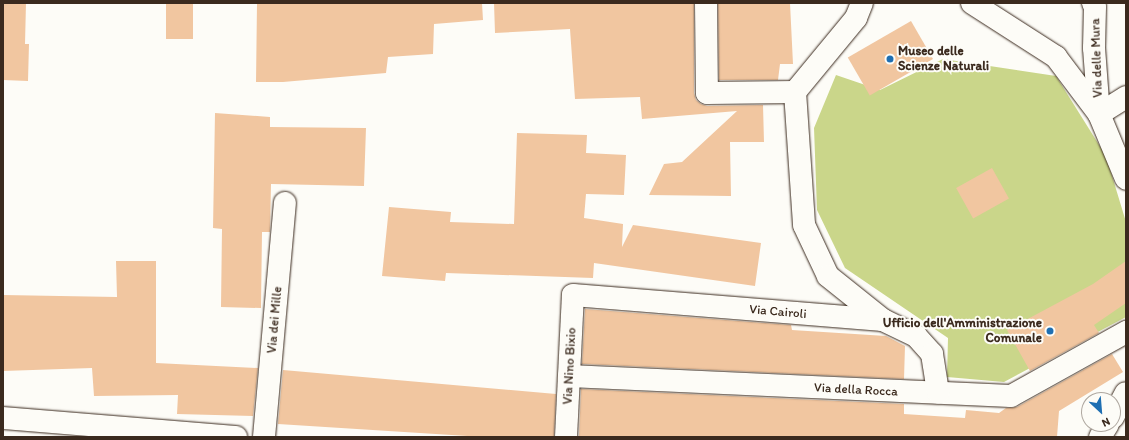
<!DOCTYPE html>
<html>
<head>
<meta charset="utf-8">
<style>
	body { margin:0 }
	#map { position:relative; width:1129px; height:440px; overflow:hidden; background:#fdfcf7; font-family:Itim,sans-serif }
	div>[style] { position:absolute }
	.green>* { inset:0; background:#cad68a }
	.building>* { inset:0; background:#f1c6a0; transform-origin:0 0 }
	.roads { filter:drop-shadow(0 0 1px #3b2a1e) drop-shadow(0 0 1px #3b2a1e) }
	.minor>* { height:22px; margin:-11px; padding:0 11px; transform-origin:11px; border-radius:11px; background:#fdfcf7 }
	.dots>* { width:11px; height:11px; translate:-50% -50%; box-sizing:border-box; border:2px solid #fdfcf7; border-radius:50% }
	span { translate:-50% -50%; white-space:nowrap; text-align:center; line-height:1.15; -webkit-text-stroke:4px #fdfcf7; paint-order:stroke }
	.poi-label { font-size:13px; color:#3b2a1e; font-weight:700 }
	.left { translate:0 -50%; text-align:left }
	.right { translate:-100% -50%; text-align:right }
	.street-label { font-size:13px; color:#3b2a1e }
	.frame { position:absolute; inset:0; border:4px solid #3b2a1e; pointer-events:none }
	.north { position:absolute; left:1081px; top:392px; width:40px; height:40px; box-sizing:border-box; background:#fdfcf7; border:1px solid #afa8a0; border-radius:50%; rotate:154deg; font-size:11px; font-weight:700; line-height:16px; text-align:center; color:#3b2a1e }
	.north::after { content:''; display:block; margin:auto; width:14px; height:18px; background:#1f6fb2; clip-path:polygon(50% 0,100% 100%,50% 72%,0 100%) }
</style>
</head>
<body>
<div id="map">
	<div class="green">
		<div style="clip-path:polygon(943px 59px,1056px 76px,1106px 156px,1126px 222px,1126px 317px,1004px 382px,947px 377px,948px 338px,845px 268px,817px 210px,814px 128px,836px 75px,880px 90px)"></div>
	</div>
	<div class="building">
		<div style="clip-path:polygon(3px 3px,26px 3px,25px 44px,29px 44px,28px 81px,3px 80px)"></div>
		<div style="left:166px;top:3px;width:27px;height:36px"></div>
		<div style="clip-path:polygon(257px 3px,482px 3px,483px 20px,434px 24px,433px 54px,388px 57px,386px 73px,283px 82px,256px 82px)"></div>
		<div style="clip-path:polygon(494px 3px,694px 3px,694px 93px,696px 100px,701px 104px,707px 106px,763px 105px,764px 142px,730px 142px,731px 196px,649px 195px,664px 164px,682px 162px,737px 111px,642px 119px,640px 97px,575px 99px,570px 29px,495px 33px)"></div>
		<div style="clip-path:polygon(718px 3px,790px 3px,793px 64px,780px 64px,778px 80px,719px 80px)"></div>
		<div style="left:911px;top:21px;width:44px;height:73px;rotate:60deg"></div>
		<div style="clip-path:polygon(215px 113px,270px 117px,270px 127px,366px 128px,364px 186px,271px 184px,270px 232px,262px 232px,261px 308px,221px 307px,222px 229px,213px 228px)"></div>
		<div style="clip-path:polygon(517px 133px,587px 135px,586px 153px,626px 155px,624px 195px,586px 194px,584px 218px,623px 224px,622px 247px,633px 225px,761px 243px,755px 286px,594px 263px,593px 278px,446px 273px,445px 281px,382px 276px,389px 207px,451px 212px,450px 222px,514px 224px)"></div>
		<div style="left:992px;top:168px;width:35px;height:41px;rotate:61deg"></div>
		<div style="clip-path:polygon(116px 261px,156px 261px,156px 363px,258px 368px,253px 416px,177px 414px,178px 395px,94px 396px,92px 368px,3px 371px,3px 295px,117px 297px)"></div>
		<div style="clip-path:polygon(1126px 261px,1126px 303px,1094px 325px,1099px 333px,1030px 371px,1007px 330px,1093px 284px)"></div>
		<div style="clip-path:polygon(585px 309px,791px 325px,792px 330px,886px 336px,905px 346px,904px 379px,582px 364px)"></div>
		<div style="clip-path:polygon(1112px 354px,1123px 372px,1059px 411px,1057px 437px,579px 437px,581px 389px,904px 404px,904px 414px,965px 418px,966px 410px,999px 413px,1006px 408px,1017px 407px)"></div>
		<div style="clip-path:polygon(283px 370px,556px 394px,554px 437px,483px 437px,278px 424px)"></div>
	</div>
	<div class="roads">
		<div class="minor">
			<div style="left:706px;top:3px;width:90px;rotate:89.4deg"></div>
			<div style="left:707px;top:93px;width:88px;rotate:-0.7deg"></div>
			<div style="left:862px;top:3px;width:16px;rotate:112deg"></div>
			<div style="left:856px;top:18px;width:96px;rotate:129.5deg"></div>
			<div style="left:795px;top:92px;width:133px;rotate:86.1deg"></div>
			<div style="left:804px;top:225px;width:56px;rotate:64.8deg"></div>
			<div style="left:828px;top:276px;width:70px;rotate:38.7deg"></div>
			<div style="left:972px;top:3px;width:100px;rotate:32.7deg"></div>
			<div style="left:1056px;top:57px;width:71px;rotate:53deg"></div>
			<div style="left:1099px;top:114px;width:70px;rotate:67.4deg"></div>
			<div style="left:1093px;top:3px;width:4px;rotate:63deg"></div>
			<div style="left:1095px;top:7px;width:41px;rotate:91.4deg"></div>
			<div style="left:1094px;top:48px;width:66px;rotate:85.7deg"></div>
			<div style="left:1099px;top:114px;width:32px;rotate:-32deg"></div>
			<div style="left:569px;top:376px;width:442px;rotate:2.6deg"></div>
			<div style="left:1011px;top:396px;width:132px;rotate:-29.1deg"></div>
			<div style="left:1113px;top:417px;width:27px;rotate:-62deg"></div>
			<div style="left:3px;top:418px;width:234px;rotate:4.7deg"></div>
			<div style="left:264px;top:437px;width:235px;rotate:-84.9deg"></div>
			<div style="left:566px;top:437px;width:142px;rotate:-87.2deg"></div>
			<div style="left:573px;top:295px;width:311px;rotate:4.6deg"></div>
			<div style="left:883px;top:320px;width:37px;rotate:26deg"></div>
			<div style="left:916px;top:336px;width:24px;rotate:48deg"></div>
			<div style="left:932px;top:354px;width:39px;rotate:81deg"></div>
			<div style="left:1100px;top:437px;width:15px;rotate:-58deg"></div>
		</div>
	</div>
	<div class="dots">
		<div style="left:890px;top:59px;background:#1f6fb2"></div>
		<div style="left:1050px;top:331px;background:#1f6fb2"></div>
	</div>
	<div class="poi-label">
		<span class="left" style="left:898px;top:59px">Museo delle<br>Scienze Naturali</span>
		<span class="right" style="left:1042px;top:331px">Ufficio dell'Amministrazione<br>Comunale</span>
	</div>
	<div class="street-label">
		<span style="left:1097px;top:58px;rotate:-92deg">Via delle Mura</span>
		<span style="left:778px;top:312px;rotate:5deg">Via Cairoli</span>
		<span style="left:275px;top:320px;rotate:-85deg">Via dei Mille</span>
		<span style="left:570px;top:366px;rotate:-87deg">Via Nino Bixio</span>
		<span style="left:856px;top:390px;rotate:3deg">Via della Rocca</span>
	</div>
	<div class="frame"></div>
	<div class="north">N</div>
</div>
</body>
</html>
